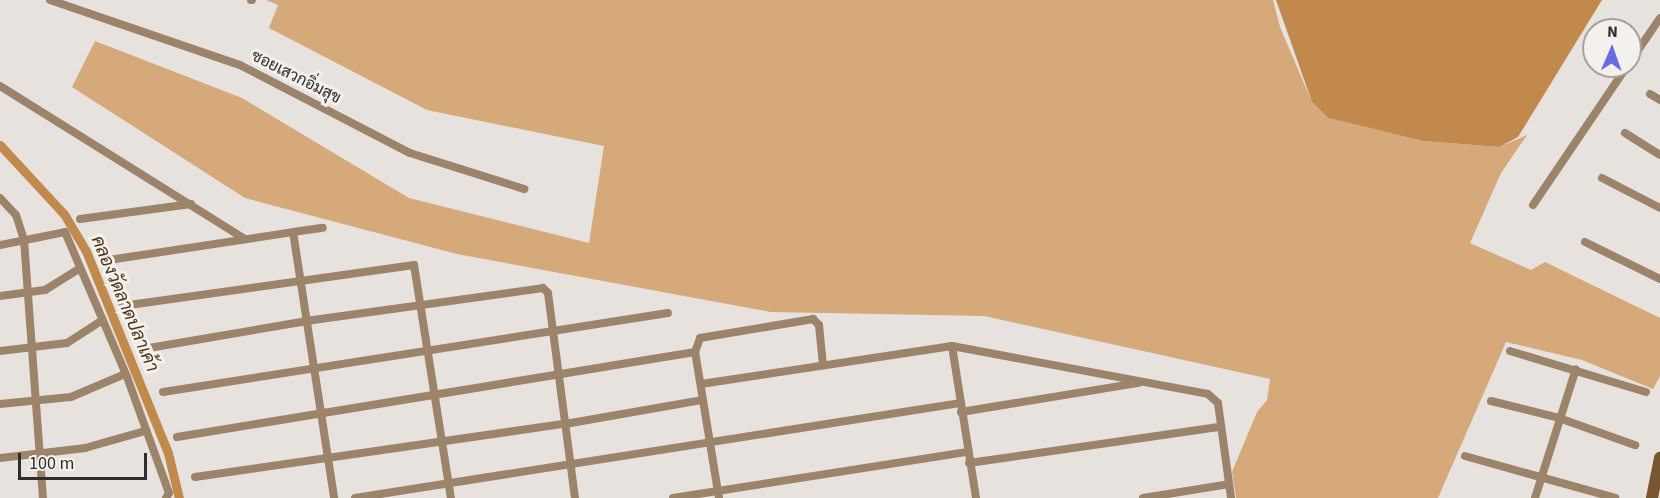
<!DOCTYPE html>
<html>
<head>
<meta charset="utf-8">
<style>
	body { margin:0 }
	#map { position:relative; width:1660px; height:498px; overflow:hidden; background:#e7e2de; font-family:"Source Sans 3",Sarabun,sans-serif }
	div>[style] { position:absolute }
	.green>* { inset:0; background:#d5a979 }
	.water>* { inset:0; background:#c18a4c }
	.canal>* { height:9px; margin:-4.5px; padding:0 4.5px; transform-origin:4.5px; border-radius:4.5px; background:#c18a4c }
	.street>* { height:8px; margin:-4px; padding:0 4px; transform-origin:4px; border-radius:4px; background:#9c846b }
	.secondary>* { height:12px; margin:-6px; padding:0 6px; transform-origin:6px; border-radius:6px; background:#785630 }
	span { translate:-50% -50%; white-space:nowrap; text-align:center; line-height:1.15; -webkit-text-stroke:6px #f4f0eb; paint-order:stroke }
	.street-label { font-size:16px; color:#2f2e2c }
	.water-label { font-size:18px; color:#4a3217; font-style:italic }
	.north { position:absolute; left:1582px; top:18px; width:60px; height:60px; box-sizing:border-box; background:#f4f0eb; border:2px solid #a5a29f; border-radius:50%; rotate:2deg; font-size:16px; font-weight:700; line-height:24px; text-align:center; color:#2f2e2c }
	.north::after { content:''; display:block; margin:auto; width:21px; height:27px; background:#676be4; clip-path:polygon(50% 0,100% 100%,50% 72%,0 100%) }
	.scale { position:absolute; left:18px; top:453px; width:129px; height:27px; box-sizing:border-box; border:3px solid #2f2e2c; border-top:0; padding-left:8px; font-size:18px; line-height:21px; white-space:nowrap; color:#2f2e2c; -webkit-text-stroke:4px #f4f0eb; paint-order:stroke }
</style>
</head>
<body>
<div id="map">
	<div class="green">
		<div style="clip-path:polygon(266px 0,1273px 0,1280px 27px,1312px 102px,1328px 118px,1423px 141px,1499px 147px,1527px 135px,1501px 173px,1470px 243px,1531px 270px,1545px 262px,1660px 318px,1660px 376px,1653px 389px,1582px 360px,1506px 342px,1438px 498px,1236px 498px,1232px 472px,1257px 412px,1267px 400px,1270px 379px,984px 316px,771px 312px,457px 254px,245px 198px,72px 87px,95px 41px,242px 98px,409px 198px,589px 243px,604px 146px,427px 110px,269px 28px,278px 5px)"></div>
	</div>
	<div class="water">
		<div style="clip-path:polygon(1276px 0,1602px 0,1518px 137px,1499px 147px,1423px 141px,1328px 118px,1312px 102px)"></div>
	</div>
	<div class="canal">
		<div style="left:0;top:145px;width:94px;rotate:47.2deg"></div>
		<div style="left:64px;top:214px;width:43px;rotate:59.3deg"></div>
		<div style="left:86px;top:251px;width:218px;rotate:67.9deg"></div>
		<div style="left:168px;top:453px;width:46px;rotate:76.3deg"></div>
	</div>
	<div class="street">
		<div style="left:50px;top:0;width:201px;rotate:18.9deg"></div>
		<div style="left:240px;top:65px;width:191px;rotate:27.4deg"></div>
		<div style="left:410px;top:153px;width:120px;rotate:17.5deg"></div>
		<div style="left:251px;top:0;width:1px"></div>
		<div style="left:1630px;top:62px;width:53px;rotate:-55.7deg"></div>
		<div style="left:0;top:86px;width:289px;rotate:32deg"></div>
		<div style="left:1650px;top:94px;width:12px;rotate:31deg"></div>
		<div style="left:1625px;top:133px;width:41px;rotate:32.2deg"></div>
		<div style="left:1602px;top:178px;width:65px;rotate:27.3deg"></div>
		<div style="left:0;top:198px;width:23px;rotate:47deg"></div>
		<div style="left:16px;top:215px;width:26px;rotate:72deg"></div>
		<div style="left:24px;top:240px;width:259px;rotate:85.8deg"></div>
		<div style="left:1533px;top:205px;width:168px;rotate:-55.9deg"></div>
		<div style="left:80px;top:219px;width:112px;rotate:-7.7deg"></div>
		<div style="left:293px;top:232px;width:30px;rotate:-8deg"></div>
		<div style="left:1585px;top:242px;width:84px;rotate:26.3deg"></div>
		<div style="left:0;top:245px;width:66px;rotate:-11.3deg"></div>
		<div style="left:65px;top:232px;width:158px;rotate:66.8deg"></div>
		<div style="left:127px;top:377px;width:123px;rotate:70.1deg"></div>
		<div style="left:169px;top:493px;width:6px;rotate:121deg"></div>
		<div style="left:102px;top:261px;width:193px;rotate:-8.6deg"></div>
		<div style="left:293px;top:232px;width:269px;rotate:81.2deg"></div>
		<div style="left:0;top:296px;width:45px;rotate:-7.6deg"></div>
		<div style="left:45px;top:290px;width:40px;rotate:-32deg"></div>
		<div style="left:122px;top:306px;width:295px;rotate:-8deg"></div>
		<div style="left:414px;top:265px;width:236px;rotate:81deg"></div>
		<div style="left:952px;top:346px;width:154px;rotate:81deg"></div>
		<div style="left:143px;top:349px;width:165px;rotate:-9.7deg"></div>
		<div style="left:306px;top:321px;width:239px;rotate:-7.9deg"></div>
		<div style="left:543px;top:288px;width:7px;rotate:45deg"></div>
		<div style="left:548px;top:293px;width:207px;rotate:82.5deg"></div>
		<div style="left:0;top:351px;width:67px;rotate:-6.8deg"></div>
		<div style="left:67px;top:343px;width:40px;rotate:-32.9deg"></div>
		<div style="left:1510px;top:351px;width:142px;rotate:16.8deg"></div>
		<div style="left:701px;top:384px;width:254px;rotate:-8.6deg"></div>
		<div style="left:952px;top:346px;width:260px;rotate:10.6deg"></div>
		<div style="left:1208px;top:394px;width:13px;rotate:42deg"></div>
		<div style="left:1218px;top:403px;width:96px;rotate:82.2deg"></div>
		<div style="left:163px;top:392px;width:511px;rotate:-8.89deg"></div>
		<div style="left:1491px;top:401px;width:70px;rotate:14deg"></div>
		<div style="left:1559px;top:418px;width:81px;rotate:19.6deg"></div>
		<div style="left:0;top:404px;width:71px;rotate:-5.6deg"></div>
		<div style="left:71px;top:397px;width:59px;rotate:-23.1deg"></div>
		<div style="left:961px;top:412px;width:180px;rotate:-9.3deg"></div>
		<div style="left:177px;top:437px;width:525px;rotate:-9.32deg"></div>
		<div style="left:1465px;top:456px;width:156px;rotate:15.6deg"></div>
		<div style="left:0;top:458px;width:86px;rotate:-6.7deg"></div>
		<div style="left:85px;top:448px;width:62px;rotate:-15.8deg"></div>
		<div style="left:969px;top:463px;width:252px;rotate:-8.2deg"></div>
		<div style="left:195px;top:477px;width:374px;rotate:-8.2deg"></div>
		<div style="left:565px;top:424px;width:140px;rotate:-9.9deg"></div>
		<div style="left:355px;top:498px;width:612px;rotate:-8.92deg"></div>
		<div style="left:673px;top:498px;width:298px;rotate:-8.9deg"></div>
		<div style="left:719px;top:498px;width:148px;rotate:-99.3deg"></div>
		<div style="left:695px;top:352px;width:15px;rotate:-70deg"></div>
		<div style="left:700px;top:338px;width:115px;rotate:-9.5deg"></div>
		<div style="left:813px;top:319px;width:8px;rotate:45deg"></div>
		<div style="left:819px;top:325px;width:40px;rotate:84.3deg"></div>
		<div style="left:1143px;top:498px;width:87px;rotate:-9.2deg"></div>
		<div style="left:1535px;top:498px;width:135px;rotate:-72.4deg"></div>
	</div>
	<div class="secondary">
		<div style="left:1652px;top:498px;width:41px;rotate:-78.7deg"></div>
	</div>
	<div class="street-label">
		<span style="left:296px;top:77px;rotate:27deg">ซอยเสวกอิ่มสุข</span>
	</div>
	<div class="water-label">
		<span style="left:124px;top:304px;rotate:67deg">คลองวัดลาดปลาเค้า</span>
	</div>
	<div class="north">N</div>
	<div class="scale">100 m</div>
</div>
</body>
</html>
